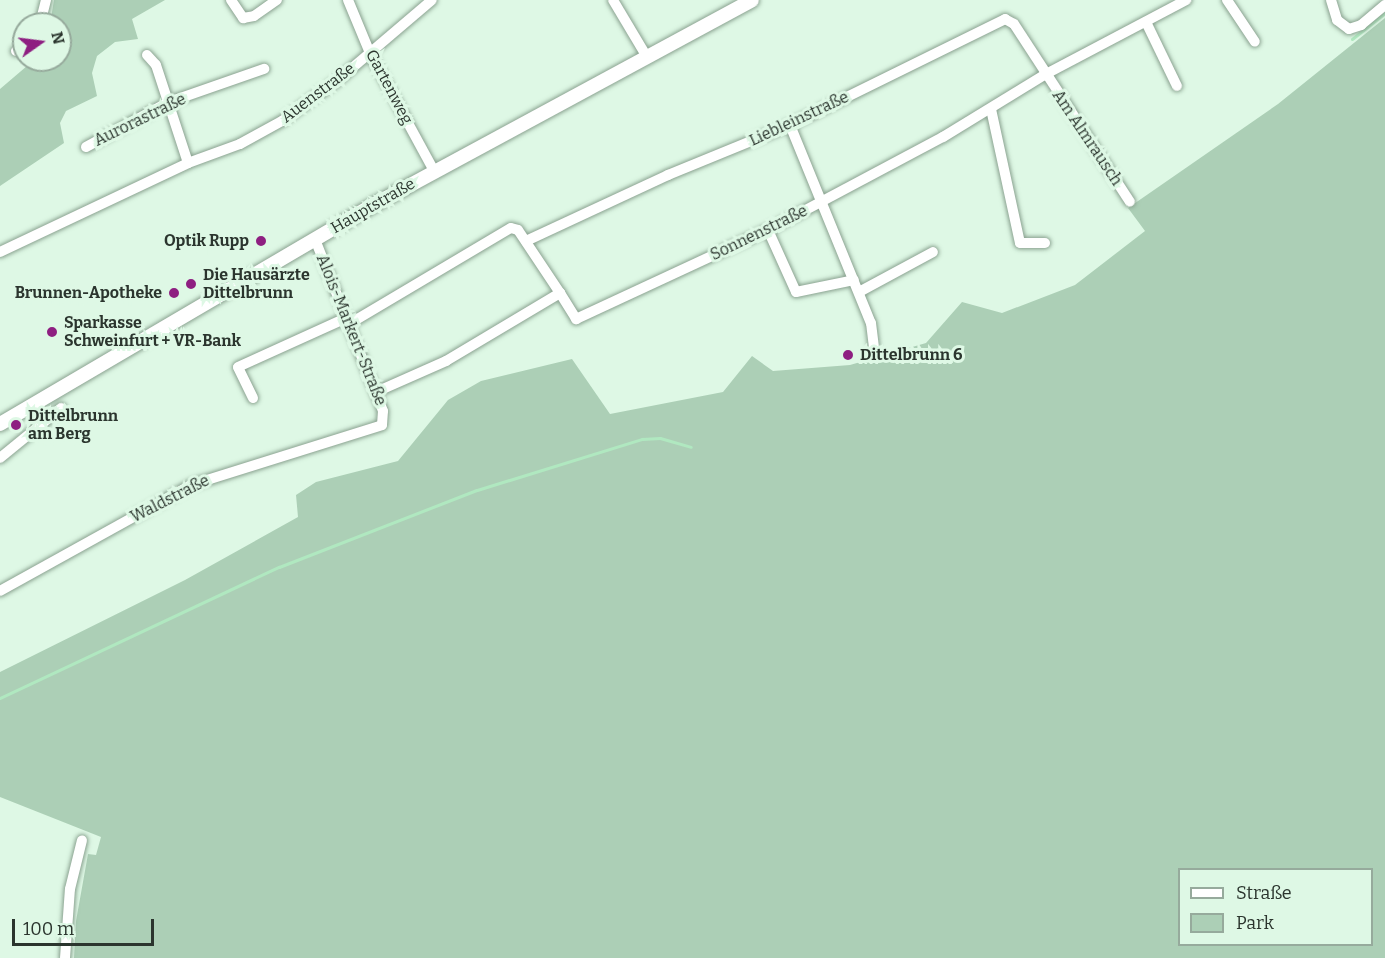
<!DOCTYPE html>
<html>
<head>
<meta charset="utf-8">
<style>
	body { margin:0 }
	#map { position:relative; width:1385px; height:958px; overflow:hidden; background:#def8e5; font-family:Bitter,serif }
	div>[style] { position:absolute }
	.green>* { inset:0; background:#accfb6 }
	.stream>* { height:3px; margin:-1.5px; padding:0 1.5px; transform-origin:1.5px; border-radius:1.5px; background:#b0e8c0 }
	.roads { filter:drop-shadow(0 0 2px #8aa290) drop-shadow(0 0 2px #8aa290) }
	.minor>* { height:10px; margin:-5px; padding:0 5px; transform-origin:5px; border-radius:5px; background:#fff }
	.tertiary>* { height:14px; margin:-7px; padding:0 7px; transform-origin:7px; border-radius:7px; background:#fff }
	.dots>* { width:16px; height:16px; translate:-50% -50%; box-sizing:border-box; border:3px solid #def8e5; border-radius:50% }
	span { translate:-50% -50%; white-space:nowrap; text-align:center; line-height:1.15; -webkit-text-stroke:6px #def8e5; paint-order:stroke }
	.street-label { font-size:16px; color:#2b352e }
	.poi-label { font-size:16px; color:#2b352e; font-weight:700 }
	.right { translate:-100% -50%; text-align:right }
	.left { translate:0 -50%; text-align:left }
	.legend { position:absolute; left:1178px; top:868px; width:195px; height:78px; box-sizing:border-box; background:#def8e5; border:2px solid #96aa9c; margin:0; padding:8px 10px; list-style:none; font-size:18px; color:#2b352e }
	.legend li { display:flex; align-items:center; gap:12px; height:30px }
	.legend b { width:30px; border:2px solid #96aa9c }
	.north { position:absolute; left:12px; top:12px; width:60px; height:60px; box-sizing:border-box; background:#def8e5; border:2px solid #96aa9c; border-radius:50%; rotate:76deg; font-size:16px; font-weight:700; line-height:24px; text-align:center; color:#2b352e }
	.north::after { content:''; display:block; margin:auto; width:21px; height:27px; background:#8e1f81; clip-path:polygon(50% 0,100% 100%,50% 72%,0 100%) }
	.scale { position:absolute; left:12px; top:919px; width:142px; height:27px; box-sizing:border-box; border:3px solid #2b352e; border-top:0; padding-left:8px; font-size:18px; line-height:21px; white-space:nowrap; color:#2b352e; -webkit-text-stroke:4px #def8e5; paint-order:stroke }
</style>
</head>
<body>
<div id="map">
	<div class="green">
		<div style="clip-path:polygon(54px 0,165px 0,132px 19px,138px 39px,115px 42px,97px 56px,92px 73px,97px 96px,66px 111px,60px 123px,64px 143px,0 186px,0 89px,34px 60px,60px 60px,60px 24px,50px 24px)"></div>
		<div style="clip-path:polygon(evenodd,1385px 18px,1385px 958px,74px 958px,76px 921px,88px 854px,96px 855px,101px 837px,0 797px,0 672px,185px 580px,298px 517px,296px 495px,316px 482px,398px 461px,448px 400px,481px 381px,572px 359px,610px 414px,723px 392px,752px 356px,773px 371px,850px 365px,926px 343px,962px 302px,1002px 313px,1075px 285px,1145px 231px,1128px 208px,1278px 104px,1385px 18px,1180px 870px,1372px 870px,1372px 944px,1180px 944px,1180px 870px)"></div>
	</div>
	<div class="stream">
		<div style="left:1352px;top:39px;width:42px;rotate:-38.2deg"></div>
		<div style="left:0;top:698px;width:308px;rotate:-25.2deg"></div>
		<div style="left:279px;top:567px;width:212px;rotate:-21.3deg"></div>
		<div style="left:477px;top:490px;width:173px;rotate:-17.2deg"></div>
		<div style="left:642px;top:439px;width:18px;rotate:-3deg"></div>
		<div style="left:660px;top:438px;width:32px;rotate:16deg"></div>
	</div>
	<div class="roads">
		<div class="minor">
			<div style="left:231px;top:0;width:22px;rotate:56deg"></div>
			<div style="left:243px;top:18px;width:11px;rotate:-10deg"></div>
			<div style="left:254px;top:16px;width:28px;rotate:-35deg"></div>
			<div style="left:348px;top:0;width:57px;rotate:67.5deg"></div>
			<div style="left:370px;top:53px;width:134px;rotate:61.5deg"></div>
			<div style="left:613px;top:0;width:66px;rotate:59.2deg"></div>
			<div style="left:1227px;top:0;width:50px;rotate:56.3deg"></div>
			<div style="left:1331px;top:0;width:21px;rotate:73deg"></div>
			<div style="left:1337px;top:20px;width:15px;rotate:37deg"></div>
			<div style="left:1349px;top:29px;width:13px;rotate:-18deg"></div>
			<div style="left:1361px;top:25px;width:31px;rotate:-40deg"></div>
			<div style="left:1146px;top:22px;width:71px;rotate:64.2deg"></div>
			<div style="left:40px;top:24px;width:25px;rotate:-76deg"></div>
			<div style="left:16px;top:51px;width:8px;rotate:-14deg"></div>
			<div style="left:147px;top:55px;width:13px;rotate:48deg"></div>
			<div style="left:156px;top:65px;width:103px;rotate:71.9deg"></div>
			<div style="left:991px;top:109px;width:137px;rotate:77.8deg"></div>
			<div style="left:1020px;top:243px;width:25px"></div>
			<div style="left:790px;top:125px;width:214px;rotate:67.8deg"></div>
			<div style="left:871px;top:323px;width:23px;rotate:83deg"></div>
			<div style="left:86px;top:147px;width:94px;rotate:-28.5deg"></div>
			<div style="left:169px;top:102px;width:101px;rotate:-19.2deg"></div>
			<div style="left:768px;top:230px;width:68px;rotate:65.7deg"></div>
			<div style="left:796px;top:292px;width:59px;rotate:-11.7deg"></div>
			<div style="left:526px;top:241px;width:157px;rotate:-24.9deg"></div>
			<div style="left:668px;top:175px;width:132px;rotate:-22.3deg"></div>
			<div style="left:790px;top:125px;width:240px;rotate:-26.2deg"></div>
			<div style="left:1005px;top:19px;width:10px;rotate:29deg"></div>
			<div style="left:1014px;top:24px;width:212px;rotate:56.9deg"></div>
			<div style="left:0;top:252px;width:208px;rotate:-25.3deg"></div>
			<div style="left:188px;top:163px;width:55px;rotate:-20.1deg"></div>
			<div style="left:240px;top:144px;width:48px;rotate:-28.7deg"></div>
			<div style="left:282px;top:121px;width:69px;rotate:-36.2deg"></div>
			<div style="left:338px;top:80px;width:123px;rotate:-40.4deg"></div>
			<div style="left:859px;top:292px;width:84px;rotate:-28.4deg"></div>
			<div style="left:349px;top:324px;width:188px;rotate:-30.7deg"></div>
			<div style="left:511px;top:228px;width:7px;rotate:16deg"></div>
			<div style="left:518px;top:230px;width:76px;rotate:56.3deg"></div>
			<div style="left:376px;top:392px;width:77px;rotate:-23.9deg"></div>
			<div style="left:446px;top:361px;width:133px;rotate:-30.8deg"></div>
			<div style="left:560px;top:293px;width:31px;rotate:58deg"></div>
			<div style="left:576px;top:319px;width:212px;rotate:-24.9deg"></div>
			<div style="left:768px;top:230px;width:198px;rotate:-28deg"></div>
			<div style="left:943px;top:137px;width:119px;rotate:-31.5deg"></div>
			<div style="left:1044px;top:75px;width:161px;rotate:-27.8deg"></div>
			<div style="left:253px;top:398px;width:34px;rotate:-116deg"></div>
			<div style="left:238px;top:367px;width:119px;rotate:-24.4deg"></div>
			<div style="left:0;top:458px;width:79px;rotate:-39.3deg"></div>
			<div style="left:0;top:591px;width:218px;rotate:-29deg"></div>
			<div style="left:191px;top:485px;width:200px;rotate:-17.4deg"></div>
			<div style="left:382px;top:425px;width:14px;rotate:-86deg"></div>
			<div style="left:383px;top:411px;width:185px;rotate:-111.6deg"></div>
			<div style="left:65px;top:958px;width:69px;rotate:-85.9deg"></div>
			<div style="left:70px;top:889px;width:50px;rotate:-76.2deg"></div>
		</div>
		<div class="tertiary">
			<div style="left:0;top:424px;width:437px;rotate:-30.4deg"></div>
			<div style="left:377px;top:203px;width:426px;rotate:-28.4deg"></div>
		</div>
	</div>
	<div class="dots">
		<div style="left:261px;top:241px;background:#8e1f81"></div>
		<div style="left:191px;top:284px;background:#8e1f81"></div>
		<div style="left:174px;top:293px;background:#8e1f81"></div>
		<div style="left:52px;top:332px;background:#8e1f81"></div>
		<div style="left:848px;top:355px;background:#8e1f81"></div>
		<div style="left:16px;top:425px;background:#8e1f81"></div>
	</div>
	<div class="street-label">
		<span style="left:389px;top:87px;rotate:62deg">Gartenweg</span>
		<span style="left:318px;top:93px;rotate:-37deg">Auenstraße</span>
		<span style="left:799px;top:119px;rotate:-25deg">Liebleinstraße</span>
		<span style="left:140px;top:120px;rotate:-26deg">Aurorastraße</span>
		<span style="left:1087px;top:138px;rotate:56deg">Am Almrausch</span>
		<span style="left:373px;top:206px;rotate:-30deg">Hauptstraße</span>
		<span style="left:759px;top:233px;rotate:-26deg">Sonnenstraße</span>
		<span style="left:351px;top:330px;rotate:68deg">Alois-Markert-Straße</span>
		<span style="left:170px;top:499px;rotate:-27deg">Waldstraße</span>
	</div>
	<div class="poi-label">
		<span class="right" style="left:249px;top:241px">Optik Rupp</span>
		<span class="left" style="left:203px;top:284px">Die Hausärzte<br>Dittelbrunn</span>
		<span class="right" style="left:162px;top:293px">Brunnen-Apotheke</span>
		<span class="left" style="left:64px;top:332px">Sparkasse<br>Schweinfurt + VR-Bank</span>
		<span class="left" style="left:860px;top:355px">Dittelbrunn 6</span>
		<span class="left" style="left:28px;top:425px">Dittelbrunn<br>am Berg</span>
	</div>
	<ul class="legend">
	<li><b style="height:8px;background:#fff"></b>Straße</li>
	<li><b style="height:16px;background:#accfb6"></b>Park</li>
	</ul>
	<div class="north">N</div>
	<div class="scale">100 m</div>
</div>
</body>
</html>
